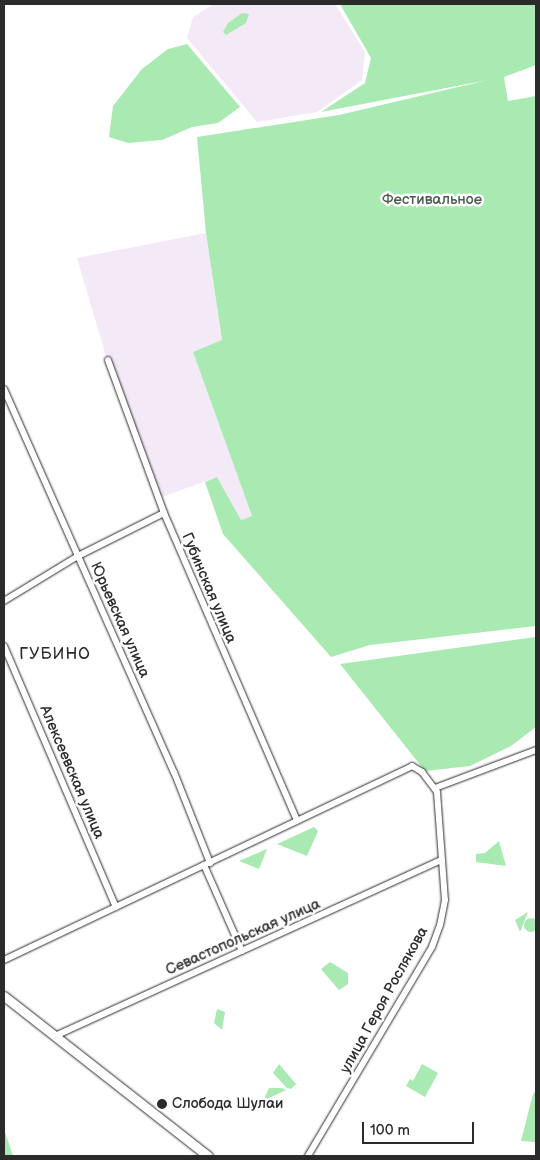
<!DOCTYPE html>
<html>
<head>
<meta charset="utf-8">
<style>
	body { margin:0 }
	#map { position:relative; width:540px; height:1160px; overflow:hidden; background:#fff; font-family:"Balsamiq Sans",sans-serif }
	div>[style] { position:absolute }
	.built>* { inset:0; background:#f4e9f6 }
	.green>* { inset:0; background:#a9eab3 }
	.round { border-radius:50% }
	.roads { filter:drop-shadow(0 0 1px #2b2b2b) drop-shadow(0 0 1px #2b2b2b) }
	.street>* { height:6px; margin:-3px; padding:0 3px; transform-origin:3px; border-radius:3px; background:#fff }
	.secondary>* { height:9px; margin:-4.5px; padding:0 4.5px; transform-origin:4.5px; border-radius:4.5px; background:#fff }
	.dots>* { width:14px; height:14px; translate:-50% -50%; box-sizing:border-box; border:2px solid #fff; border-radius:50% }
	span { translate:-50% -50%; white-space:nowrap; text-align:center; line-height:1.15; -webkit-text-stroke:5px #fff; paint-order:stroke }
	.park-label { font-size:15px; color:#4a5b4d }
	.street-label { font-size:15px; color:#2b2b2b }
	.poi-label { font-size:15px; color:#2b2b2b }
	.left { translate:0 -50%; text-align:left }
	.neighbourhood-label { font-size:16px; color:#2b2b2b; letter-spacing:1px }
	.frame { position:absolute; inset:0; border:5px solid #2b2b2b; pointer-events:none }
	.scale { position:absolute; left:362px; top:1122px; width:112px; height:22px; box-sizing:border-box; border:2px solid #2b2b2b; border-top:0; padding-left:6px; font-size:15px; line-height:18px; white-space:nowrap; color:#2b2b2b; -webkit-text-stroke:4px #fff; paint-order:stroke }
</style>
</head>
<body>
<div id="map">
	<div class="built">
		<div style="clip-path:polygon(214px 4px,335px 4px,365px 52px,362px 80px,317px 112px,257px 122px,187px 38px,193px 17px)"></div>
		<div style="clip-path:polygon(206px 233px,222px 341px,193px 352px,252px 516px,241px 520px,217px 477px,159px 498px,118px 397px,77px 258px)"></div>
	</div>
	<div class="green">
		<div style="clip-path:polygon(340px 4px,536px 4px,536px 65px,504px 77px,508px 101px,536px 96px,536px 626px,370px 645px,331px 657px,223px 534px,205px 482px,217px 477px,241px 520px,252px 516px,193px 352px,222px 340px,206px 233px,197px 137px,339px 115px,488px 80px,321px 112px,365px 83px,371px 58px)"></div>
		<div style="clip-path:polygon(242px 13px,249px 14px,246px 23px,226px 35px,223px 32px,228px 23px)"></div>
		<div style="clip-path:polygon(187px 44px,240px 107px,218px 123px,192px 127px,162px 140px,128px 143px,109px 137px,113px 106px,142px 69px,168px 49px)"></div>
		<div style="clip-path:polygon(536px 637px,536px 727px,511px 746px,470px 766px,425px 771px,340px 664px)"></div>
		<div style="clip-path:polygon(314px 827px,318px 831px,307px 856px,277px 844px)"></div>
		<div style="clip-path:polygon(499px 841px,506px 866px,476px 862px,476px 854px,485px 853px)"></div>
		<div style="clip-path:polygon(267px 849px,259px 869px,239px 861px)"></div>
		<div style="clip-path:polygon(528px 912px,520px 932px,515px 920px)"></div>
		<div class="round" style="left:524px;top:918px;width:14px;height:14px"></div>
		<div style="clip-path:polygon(330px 962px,348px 973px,348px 984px,339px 990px,321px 969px)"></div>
		<div style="clip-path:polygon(217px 1009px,225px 1012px,222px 1030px,214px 1023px)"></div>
		<div style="clip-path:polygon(279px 1064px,296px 1084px,291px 1089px,287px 1088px,273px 1073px)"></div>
		<div style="clip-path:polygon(422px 1064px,438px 1073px,425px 1097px,406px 1086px,410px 1079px,413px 1081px)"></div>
		<div style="clip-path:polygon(269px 1088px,282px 1088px,286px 1090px,263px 1101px)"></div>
		<div style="clip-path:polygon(536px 1091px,536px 1142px,521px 1141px,533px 1094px)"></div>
		<div style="clip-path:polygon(4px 1129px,13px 1156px,4px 1156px)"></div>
	</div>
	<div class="roads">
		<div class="street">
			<div style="left:108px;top:360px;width:163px;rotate:69.9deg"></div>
			<div style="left:164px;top:513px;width:335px;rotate:66.6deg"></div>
			<div style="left:4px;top:389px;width:419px;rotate:66.1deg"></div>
			<div style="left:174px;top:772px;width:98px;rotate:68.4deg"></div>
			<div style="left:4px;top:601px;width:87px;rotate:-31.3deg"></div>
			<div style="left:78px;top:556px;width:96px;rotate:-26.6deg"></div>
			<div style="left:4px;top:646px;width:284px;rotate:66.8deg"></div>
			<div style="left:435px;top:788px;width:108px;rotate:-20.6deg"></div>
			<div style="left:204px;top:865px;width:94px;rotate:66.2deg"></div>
			<div style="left:4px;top:960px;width:452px;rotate:-25.4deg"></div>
			<div style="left:412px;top:766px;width:12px;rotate:31deg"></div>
			<div style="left:422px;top:772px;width:25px;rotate:53deg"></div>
			<div style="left:437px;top:792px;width:108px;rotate:85.8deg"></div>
			<div style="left:445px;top:900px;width:25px;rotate:101deg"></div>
			<div style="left:440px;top:925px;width:23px;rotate:110deg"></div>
			<div style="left:432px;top:947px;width:243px;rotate:120.7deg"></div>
			<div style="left:55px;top:1036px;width:425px;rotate:-24.5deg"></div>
		</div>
		<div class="secondary">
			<div style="left:4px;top:996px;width:259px;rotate:38.1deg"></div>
		</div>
	</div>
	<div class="dots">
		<div style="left:162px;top:1104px;background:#2b2b2b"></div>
	</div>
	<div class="park-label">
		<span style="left:432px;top:200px">Фестивальное</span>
	</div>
	<div class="street-label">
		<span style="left:209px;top:588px;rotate:67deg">Губинская улица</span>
		<span style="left:120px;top:620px;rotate:66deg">Юрьевская улица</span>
		<span style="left:72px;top:772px;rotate:67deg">Алексеевская улица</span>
		<span style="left:243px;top:937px;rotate:-24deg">Севастопольская улица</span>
		<span style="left:384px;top:1000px;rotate:-61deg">улица Героя Рослякова</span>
	</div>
	<div class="poi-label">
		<span class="left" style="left:172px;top:1104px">Слобода Шулаи</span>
	</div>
	<div class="neighbourhood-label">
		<span style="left:55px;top:655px">ГУБИНО</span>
	</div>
	<div class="frame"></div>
	<div class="scale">100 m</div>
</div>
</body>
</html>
